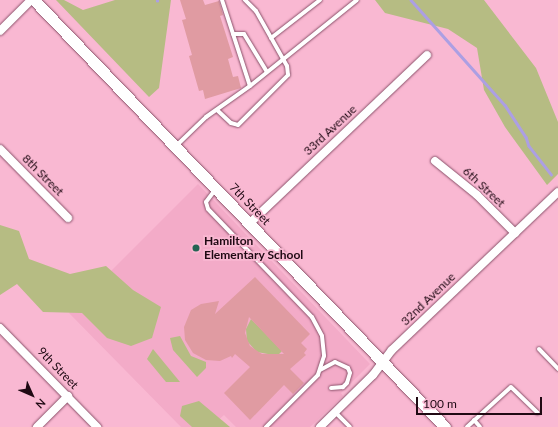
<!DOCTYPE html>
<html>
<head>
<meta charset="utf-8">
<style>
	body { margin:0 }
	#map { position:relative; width:558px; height:427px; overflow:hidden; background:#f9b8d2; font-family:Lato,sans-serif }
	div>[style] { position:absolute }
	.built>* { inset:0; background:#f3abc8 }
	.green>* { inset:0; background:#b6bc83 }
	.stream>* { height:2.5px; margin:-1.25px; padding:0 1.25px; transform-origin:1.25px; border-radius:1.25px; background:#ac9fe3 }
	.building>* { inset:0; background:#e09ba2 }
	.roads { filter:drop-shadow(0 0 1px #8b526b) drop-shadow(0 0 1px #8b526b) }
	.lane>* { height:4px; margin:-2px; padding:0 2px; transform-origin:2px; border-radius:2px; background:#fff }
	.street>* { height:8px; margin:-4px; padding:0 4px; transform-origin:4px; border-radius:4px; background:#fff }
	.secondary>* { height:11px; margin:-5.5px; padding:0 5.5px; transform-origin:5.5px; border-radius:5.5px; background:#fff }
	.dots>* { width:11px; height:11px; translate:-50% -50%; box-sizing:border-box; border:2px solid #f9b8d2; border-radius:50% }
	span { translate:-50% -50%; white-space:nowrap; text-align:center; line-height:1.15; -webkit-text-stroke:3.5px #f9b8d2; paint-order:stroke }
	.street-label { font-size:12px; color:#1f0913 }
	.poi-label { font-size:12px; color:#1f0913; font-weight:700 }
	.left { translate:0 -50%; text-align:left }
	.north { position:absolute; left:12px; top:375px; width:40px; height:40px; -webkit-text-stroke:3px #f9b8d2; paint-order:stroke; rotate:135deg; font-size:11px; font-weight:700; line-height:16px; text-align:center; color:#1f0913 }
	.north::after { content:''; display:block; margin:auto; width:14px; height:18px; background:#1f0913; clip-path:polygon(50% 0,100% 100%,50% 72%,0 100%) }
	.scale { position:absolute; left:416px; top:397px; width:126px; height:18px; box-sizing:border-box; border:2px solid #1f0913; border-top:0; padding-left:5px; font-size:12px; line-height:14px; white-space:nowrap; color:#1f0913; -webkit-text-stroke:3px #f9b8d2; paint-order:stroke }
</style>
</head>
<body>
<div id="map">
	<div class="built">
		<div style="clip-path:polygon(198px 184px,370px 364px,341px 393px,343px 396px,310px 427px,236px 427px,224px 415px,211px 427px,181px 427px,69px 313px)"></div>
	</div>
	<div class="green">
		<div style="clip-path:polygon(56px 0,64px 0,83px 10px,115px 0,171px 0,159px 88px,149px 97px)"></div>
		<div style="clip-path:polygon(375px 0,484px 0,536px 68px,558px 122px,558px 174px,547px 185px,505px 127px,484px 90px,477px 48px,448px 29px,385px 13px)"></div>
		<div style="clip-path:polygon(0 225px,19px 231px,29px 259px,70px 274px,106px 266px,133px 290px,161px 307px,152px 338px,131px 346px,107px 338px,82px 313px,43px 312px,17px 284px,0 295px)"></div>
		<div style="clip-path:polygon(251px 319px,282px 351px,268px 365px,268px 354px,257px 352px,247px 341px,246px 329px)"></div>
		<div style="clip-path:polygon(180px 336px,191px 356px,206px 362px,206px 368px,197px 377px,173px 350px,170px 338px)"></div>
		<div style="clip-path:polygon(153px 349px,180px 382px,166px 382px,147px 359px)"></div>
		<div style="clip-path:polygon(199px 401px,230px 427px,192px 427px,180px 416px,182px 406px)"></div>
	</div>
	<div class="stream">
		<div style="left:411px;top:0;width:141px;rotate:48.2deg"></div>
		<div style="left:505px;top:105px;width:38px;rotate:57deg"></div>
		<div style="left:526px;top:137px;width:9px;rotate:72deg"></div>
		<div style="left:529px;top:146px;width:36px;rotate:52deg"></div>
		<div style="left:157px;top:1px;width:1px;rotate:-90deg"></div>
	</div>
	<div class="building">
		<div style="clip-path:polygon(180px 0,203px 0,205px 5px,219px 1px,223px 15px,220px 16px,233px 57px,228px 59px,233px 77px,238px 76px,241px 88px,205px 99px,203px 90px,199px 91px,189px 56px,192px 55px,182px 20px,186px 19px)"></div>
		<div style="clip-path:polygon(evenodd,255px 277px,310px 334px,301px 343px,307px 349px,304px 353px,306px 355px,290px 369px,304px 383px,293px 394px,284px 385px,250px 420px,224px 393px,250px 367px,235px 354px,232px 358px,231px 356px,220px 361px,206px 360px,193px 353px,185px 340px,184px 327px,191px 310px,201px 304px,219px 301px,215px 314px,255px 277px,249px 317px,284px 354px,262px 354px,250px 346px,245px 333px,249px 317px)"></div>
	</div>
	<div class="roads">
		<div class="lane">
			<div style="left:222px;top:0;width:90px;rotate:72deg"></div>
			<div style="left:233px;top:34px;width:11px"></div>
			<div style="left:244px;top:34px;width:44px;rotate:58.8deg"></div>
			<div style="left:271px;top:38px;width:62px;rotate:-37.8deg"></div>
			<div style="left:217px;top:110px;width:19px;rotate:43deg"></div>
			<div style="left:231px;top:123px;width:7px;rotate:16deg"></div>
			<div style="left:238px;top:125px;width:71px;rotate:-45deg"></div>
			<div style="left:288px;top:75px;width:9px;rotate:-96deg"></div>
			<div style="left:287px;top:66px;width:63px;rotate:-119.4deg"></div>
			<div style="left:256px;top:11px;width:16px;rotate:-135deg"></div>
			<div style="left:176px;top:146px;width:42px;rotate:-44deg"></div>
			<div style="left:206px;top:117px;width:54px;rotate:-35.2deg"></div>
			<div style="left:250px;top:86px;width:137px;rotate:-38.8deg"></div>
			<div style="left:215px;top:190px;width:15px;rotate:127deg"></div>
			<div style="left:206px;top:202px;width:7px;rotate:74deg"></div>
			<div style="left:208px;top:209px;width:150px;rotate:46.1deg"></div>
			<div style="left:312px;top:317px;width:21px;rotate:62deg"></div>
			<div style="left:322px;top:336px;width:20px;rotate:84deg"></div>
			<div style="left:324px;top:356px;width:20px;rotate:108deg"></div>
			<div style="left:318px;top:375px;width:74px;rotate:135deg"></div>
			<div style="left:539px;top:349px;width:28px;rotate:46deg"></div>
			<div style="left:320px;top:370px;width:17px;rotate:-28deg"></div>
			<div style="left:335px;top:362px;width:14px;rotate:25deg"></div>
			<div style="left:348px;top:368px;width:5px;rotate:68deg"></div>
			<div style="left:350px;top:373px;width:10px;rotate:107deg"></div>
			<div style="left:347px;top:383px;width:6px;rotate:135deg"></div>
			<div style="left:343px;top:387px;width:12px;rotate:175deg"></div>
			<div style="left:335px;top:412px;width:21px;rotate:45deg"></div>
			<div style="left:474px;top:420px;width:9px;rotate:49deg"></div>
			<div style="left:467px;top:427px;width:59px;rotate:-42.3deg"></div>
			<div style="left:511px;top:387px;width:37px;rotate:44deg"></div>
		</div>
		<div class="street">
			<div style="left:0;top:31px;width:44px;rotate:-45deg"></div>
			<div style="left:0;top:149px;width:97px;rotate:45.4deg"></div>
			<div style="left:435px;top:161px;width:54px;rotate:39deg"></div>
			<div style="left:477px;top:195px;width:54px;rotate:45deg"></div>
			<div style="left:250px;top:223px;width:244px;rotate:-43.5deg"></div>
			<div style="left:0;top:328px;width:139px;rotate:45.6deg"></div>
			<div style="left:37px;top:427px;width:44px;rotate:-45deg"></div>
			<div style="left:320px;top:427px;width:74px;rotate:-44.5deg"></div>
			<div style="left:373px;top:375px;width:31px;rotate:-53deg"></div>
			<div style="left:392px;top:350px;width:229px;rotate:-43.6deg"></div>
		</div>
		<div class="secondary">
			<div style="left:34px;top:0;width:593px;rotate:46.09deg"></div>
		</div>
	</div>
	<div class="dots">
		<div style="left:196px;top:248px;background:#236453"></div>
	</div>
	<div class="street-label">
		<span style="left:330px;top:130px;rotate:-43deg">33rd Avenue</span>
		<span style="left:43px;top:175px;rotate:45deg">8th Street</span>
		<span style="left:484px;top:187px;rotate:43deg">6th Street</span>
		<span style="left:250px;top:204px;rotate:46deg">7th Street</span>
		<span style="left:428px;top:299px;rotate:-44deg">32nd Avenue</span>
		<span style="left:58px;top:368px;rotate:46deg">9th Street</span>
	</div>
	<div class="poi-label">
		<span class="left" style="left:204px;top:248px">Hamilton<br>Elementary School</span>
	</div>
	<div class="north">N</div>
	<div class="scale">100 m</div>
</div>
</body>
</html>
